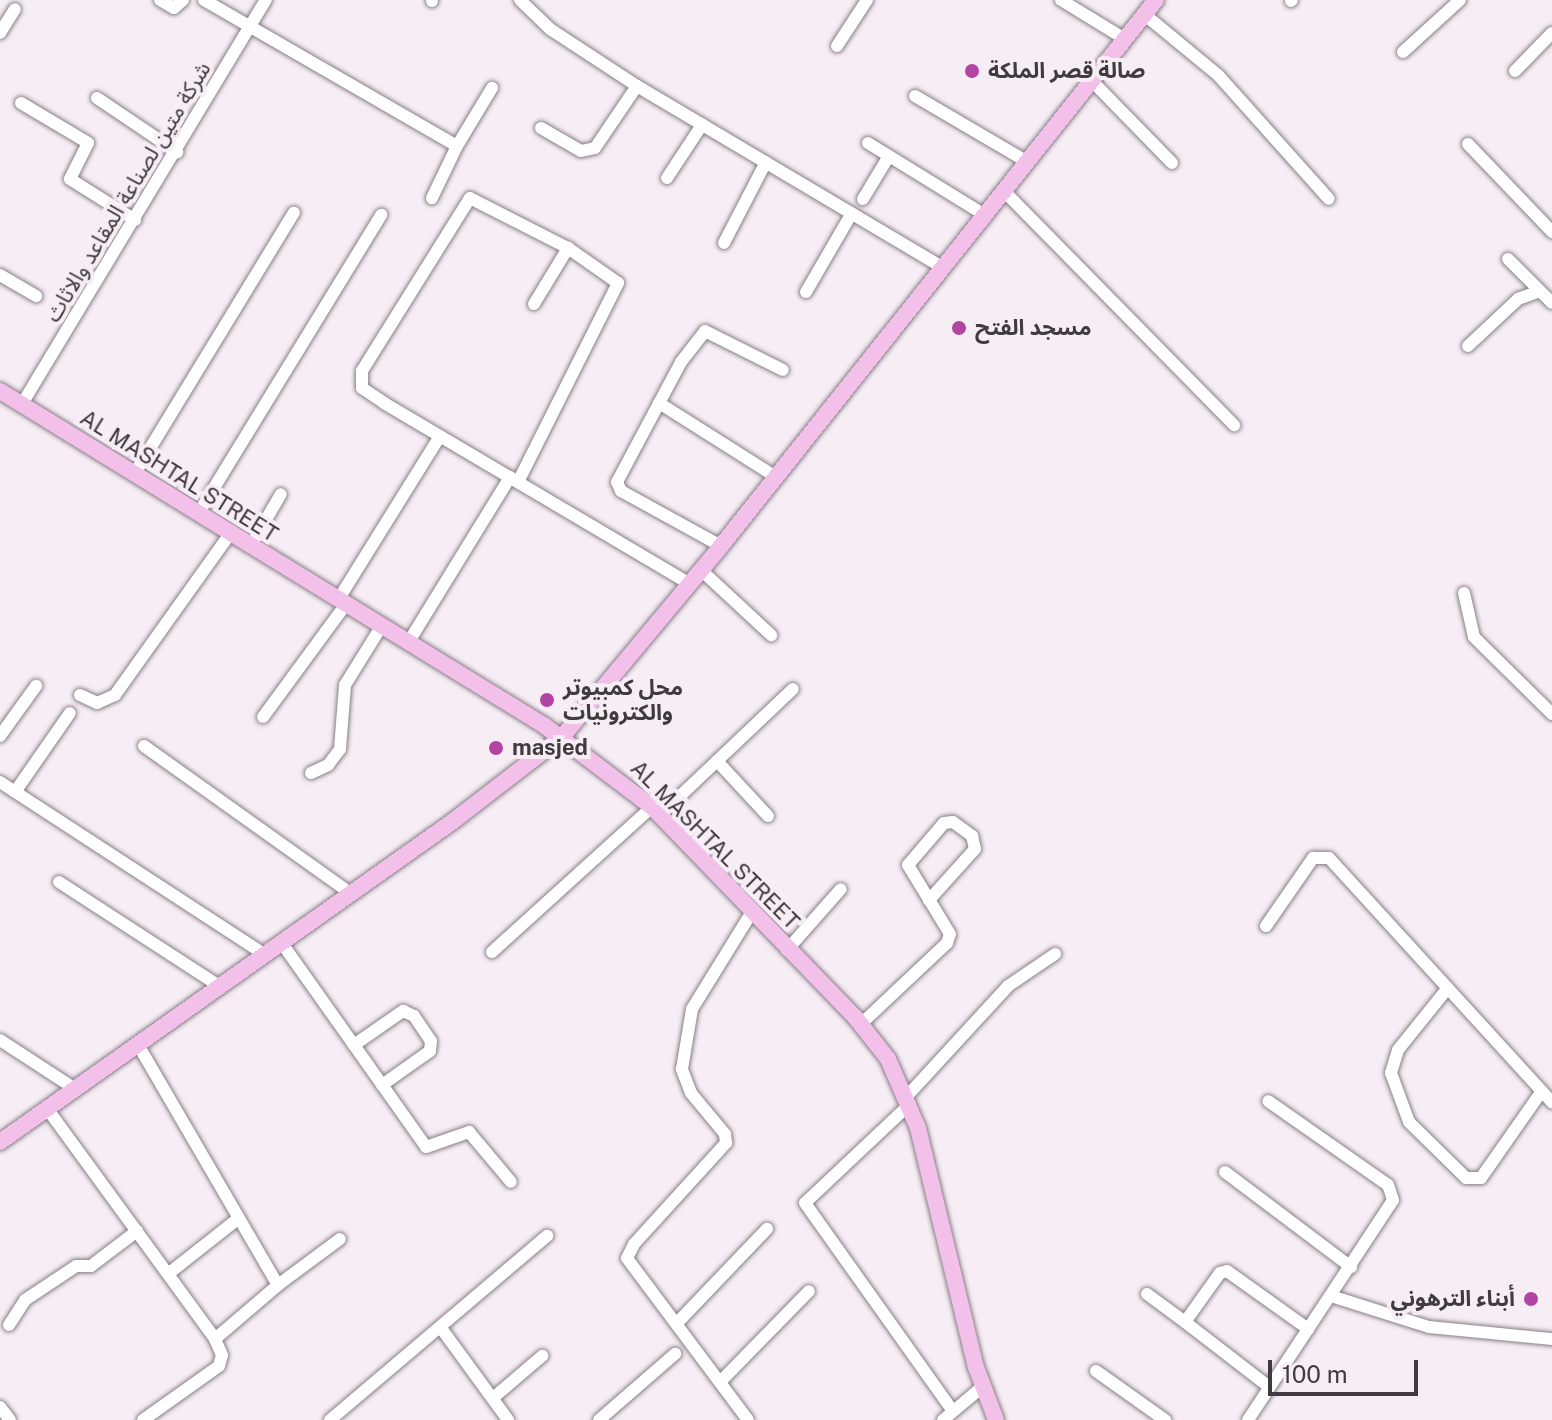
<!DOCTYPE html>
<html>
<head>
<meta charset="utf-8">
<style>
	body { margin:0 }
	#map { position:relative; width:1552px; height:1420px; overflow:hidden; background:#f7eef5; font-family:"Public Sans","Noto Sans Arabic",sans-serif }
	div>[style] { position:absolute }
	.roads { filter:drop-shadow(0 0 2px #877f86) drop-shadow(0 0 2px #877f86) }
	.minor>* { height:12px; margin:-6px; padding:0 6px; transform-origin:6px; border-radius:6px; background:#fff }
	.major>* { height:16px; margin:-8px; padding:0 8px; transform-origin:8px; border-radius:8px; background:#f2c0e9 }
	.dots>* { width:22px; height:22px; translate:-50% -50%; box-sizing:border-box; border:4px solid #f7eef5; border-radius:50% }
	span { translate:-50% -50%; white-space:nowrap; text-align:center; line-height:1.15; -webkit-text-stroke:8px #f7eef5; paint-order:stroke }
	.poi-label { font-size:22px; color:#3f3b3e; font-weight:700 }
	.left { translate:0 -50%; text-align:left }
	.right { translate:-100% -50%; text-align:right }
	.street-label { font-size:22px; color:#3f3b3e }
	.scale { position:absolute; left:1268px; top:1360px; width:150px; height:36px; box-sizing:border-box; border:4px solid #3f3b3e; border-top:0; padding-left:10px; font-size:24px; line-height:28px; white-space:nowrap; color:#3f3b3e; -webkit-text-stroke:6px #f7eef5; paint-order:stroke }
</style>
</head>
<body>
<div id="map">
	<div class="roads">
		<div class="minor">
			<div style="left:160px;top:0;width:16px;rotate:30deg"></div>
			<div style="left:174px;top:8px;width:12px;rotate:-42deg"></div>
			<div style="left:204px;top:0;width:292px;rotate:30deg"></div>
			<div style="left:457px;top:146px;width:58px;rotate:115.7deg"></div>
			<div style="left:520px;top:0;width:42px;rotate:44deg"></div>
			<div style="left:550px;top:29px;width:104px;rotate:33.2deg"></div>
			<div style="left:637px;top:86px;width:355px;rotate:30.7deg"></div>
			<div style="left:1061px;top:0;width:75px;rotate:31.4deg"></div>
			<div style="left:432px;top:1px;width:1px;rotate:-90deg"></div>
			<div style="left:1291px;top:1px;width:1px;rotate:-45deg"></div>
			<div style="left:1144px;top:14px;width:96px;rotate:39.5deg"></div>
			<div style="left:1218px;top:75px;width:166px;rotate:48.2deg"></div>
			<div style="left:0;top:33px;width:28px;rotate:-58deg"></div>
			<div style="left:837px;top:46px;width:55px;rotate:-56.9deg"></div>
			<div style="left:1403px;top:52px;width:77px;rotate:-42.4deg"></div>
			<div style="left:1515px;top:71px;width:53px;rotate:-45.8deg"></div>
			<div style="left:1091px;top:80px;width:116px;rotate:45.7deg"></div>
			<div style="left:915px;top:96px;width:129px;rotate:30.4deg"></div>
			<div style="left:97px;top:98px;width:97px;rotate:34deg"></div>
			<div style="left:21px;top:103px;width:78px;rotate:30.8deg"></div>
			<div style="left:88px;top:143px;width:40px;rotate:116.6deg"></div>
			<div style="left:70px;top:179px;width:77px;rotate:32.2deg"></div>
			<div style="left:541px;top:128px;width:46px;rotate:29.9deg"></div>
			<div style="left:581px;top:151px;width:14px;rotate:-12deg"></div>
			<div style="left:595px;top:148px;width:75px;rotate:-55.9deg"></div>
			<div style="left:868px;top:143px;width:135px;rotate:31.7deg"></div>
			<div style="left:1468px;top:144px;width:122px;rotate:46.3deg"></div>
			<div style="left:457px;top:146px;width:68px;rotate:-58.9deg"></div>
			<div style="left:667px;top:178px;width:64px;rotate:-56.6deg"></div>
			<div style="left:1003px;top:190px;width:330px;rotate:45.5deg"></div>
			<div style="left:863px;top:199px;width:50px;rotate:-58.8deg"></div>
			<div style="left:724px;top:243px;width:91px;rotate:-62.6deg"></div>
			<div style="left:1508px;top:259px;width:62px;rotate:45deg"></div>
			<div style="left:0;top:275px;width:42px;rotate:30.3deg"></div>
			<div style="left:806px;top:292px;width:91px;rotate:-59.8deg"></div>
			<div style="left:534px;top:304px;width:66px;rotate:-58.7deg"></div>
			<div style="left:1468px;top:346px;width:69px;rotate:-43.2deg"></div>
			<div style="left:1518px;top:299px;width:23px;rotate:-20deg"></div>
			<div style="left:659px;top:403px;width:138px;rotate:32.3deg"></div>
			<div style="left:22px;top:404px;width:472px;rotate:-58.9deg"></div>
			<div style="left:135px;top:473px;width:305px;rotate:-58.6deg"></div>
			<div style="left:518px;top:482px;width:223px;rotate:-63.3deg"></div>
			<div style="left:618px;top:283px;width:61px;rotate:-145deg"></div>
			<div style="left:568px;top:248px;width:110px;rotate:-153deg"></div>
			<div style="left:470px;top:198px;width:204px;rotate:122deg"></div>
			<div style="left:362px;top:371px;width:17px;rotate:90deg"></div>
			<div style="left:362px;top:388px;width:27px;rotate:34deg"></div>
			<div style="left:384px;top:403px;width:356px;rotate:30.6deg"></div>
			<div style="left:198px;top:514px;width:351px;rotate:-58.5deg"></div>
			<div style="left:721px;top:546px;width:114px;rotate:-151.2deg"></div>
			<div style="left:621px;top:491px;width:10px;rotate:-114deg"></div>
			<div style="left:617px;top:482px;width:136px;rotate:-61.9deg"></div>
			<div style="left:681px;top:362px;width:39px;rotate:-52deg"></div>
			<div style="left:705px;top:331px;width:87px;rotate:26.6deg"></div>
			<div style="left:250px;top:547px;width:61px;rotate:-59.7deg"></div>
			<div style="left:701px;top:570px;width:96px;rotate:42.9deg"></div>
			<div style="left:1464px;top:593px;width:45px;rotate:77.2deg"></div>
			<div style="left:1474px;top:637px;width:110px;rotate:44.6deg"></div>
			<div style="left:338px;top:600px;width:193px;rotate:-58.1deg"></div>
			<div style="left:408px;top:643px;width:195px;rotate:-58.4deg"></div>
			<div style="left:80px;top:695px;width:19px;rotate:25deg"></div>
			<div style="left:97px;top:703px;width:20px;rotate:-24deg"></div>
			<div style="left:115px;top:695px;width:196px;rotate:-54.5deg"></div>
			<div style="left:263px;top:717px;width:140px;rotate:-53.7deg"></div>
			<div style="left:0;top:736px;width:62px;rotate:-54.2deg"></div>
			<div style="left:144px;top:746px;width:253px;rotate:35.5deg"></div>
			<div style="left:717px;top:761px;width:75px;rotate:47.2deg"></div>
			<div style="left:311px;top:773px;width:19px;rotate:-25deg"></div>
			<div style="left:328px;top:765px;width:20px;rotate:-53deg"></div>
			<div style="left:340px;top:749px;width:64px;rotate:-85.5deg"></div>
			<div style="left:345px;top:685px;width:68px;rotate:-58.2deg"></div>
			<div style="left:0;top:782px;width:315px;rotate:33.1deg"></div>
			<div style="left:15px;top:792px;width:96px;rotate:-55.2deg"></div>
			<div style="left:660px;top:815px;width:183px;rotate:-43.5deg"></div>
			<div style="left:59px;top:882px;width:191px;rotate:33deg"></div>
			<div style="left:1266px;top:926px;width:83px;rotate:-55.3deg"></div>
			<div style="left:1313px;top:858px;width:16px"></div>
			<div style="left:1329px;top:858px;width:331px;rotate:47.6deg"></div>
			<div style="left:281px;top:942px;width:251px;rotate:54.7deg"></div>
			<div style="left:426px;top:1147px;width:46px;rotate:-19.2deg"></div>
			<div style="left:469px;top:1132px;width:65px;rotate:50deg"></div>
			<div style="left:787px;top:950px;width:81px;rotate:-48.5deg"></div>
			<div style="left:492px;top:952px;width:216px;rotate:-42.2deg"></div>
			<div style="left:1447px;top:989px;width:78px;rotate:128.8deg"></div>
			<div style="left:1398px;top:1050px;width:24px;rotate:107deg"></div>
			<div style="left:1391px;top:1073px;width:52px;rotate:69.8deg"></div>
			<div style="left:1409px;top:1122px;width:80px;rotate:44.5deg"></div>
			<div style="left:1466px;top:1178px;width:15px"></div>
			<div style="left:1481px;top:1178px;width:106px;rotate:-55deg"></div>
			<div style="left:861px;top:1024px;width:118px;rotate:-43.3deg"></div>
			<div style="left:947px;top:943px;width:9px;rotate:-72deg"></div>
			<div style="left:950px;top:934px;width:81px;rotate:-121.3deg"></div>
			<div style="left:908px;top:865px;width:55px;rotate:-49.4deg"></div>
			<div style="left:944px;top:823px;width:9px;rotate:-6deg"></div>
			<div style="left:953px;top:822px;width:24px;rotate:36deg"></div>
			<div style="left:972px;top:836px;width:13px;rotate:77deg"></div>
			<div style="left:975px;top:849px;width:69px;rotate:132deg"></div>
			<div style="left:0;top:1040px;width:86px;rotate:33.1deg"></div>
			<div style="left:137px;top:1043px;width:280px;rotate:59.8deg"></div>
			<div style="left:278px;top:1285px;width:77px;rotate:-36.6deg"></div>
			<div style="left:354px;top:1045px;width:60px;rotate:-34.8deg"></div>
			<div style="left:403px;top:1011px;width:12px;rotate:24deg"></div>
			<div style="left:414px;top:1016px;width:30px;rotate:56deg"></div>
			<div style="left:431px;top:1041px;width:10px;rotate:96deg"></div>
			<div style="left:430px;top:1051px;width:59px;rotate:144.7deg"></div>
			<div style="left:907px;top:1096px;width:149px;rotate:-47.4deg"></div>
			<div style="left:1008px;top:986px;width:57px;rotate:-34.2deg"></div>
			<div style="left:910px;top:1104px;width:144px;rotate:136.7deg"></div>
			<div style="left:805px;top:1203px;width:255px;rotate:54.6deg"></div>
			<div style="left:46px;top:1107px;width:287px;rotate:53.9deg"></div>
			<div style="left:1225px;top:1172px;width:158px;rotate:37deg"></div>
			<div style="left:168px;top:1274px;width:90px;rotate:-38.3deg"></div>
			<div style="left:1147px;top:1294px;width:47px;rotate:36.4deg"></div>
			<div style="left:1185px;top:1322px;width:60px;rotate:-54.5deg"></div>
			<div style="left:1220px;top:1273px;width:7px;rotate:-16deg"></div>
			<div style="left:1227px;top:1271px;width:100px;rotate:35.6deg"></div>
			<div style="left:1331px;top:1296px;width:103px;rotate:17.6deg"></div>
			<div style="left:1429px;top:1327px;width:124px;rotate:5.6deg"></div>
			<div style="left:678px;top:1322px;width:129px;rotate:-46.3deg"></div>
			<div style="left:1185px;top:1322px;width:106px;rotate:37.7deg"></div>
			<div style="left:9px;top:1325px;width:30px;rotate:-57deg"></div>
			<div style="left:25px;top:1300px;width:61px;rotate:-33.7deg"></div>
			<div style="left:76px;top:1266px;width:15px"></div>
			<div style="left:91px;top:1266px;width:58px;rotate:-37.3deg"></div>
			<div style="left:441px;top:1328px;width:114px;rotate:53.9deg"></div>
			<div style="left:1096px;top:1371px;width:85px;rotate:35.4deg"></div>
			<div style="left:720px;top:1382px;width:127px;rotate:-45.6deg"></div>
			<div style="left:493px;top:1398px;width:65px;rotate:-40.6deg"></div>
			<div style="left:0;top:1407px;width:16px;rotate:52deg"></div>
			<div style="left:143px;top:1420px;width:93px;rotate:-35.4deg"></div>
			<div style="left:219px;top:1366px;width:11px;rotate:-75deg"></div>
			<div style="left:222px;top:1355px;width:17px;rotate:-114deg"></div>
			<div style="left:215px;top:1339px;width:83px;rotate:-40.6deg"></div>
			<div style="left:330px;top:1420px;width:285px;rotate:-40.3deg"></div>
			<div style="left:599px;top:1420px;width:101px;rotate:-41deg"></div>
			<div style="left:748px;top:1420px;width:202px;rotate:-126.8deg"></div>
			<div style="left:627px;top:1258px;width:16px;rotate:-63deg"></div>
			<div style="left:634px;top:1244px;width:137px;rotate:-47.7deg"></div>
			<div style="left:726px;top:1143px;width:9px;rotate:-96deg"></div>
			<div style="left:725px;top:1134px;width:53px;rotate:-129.7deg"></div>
			<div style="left:691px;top:1093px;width:26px;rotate:-111deg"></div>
			<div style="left:682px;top:1069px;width:61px;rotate:-80.5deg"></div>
			<div style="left:692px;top:1009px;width:114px;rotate:-58.3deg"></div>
			<div style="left:943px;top:1420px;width:51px;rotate:-40.2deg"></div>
			<div style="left:1248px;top:1420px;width:263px;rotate:-56.6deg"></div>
			<div style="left:1393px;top:1200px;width:16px;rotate:-108deg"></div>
			<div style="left:1388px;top:1185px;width:146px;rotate:-145deg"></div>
		</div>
		<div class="major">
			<div style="left:0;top:391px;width:640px;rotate:31.58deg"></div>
			<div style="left:545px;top:726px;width:134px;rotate:37.1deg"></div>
			<div style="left:652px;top:807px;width:292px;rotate:46deg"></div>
			<div style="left:855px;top:1017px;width:53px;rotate:51.8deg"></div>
			<div style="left:888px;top:1059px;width:75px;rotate:66.5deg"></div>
			<div style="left:918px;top:1128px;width:246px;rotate:76.4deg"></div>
			<div style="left:976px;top:1367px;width:57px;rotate:69.3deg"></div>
			<div style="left:0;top:1142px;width:554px;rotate:-35.3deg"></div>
			<div style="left:452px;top:822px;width:139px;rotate:-37.7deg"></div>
			<div style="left:562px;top:737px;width:249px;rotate:-50.2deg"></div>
			<div style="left:721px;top:546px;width:698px;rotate:-51.46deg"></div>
		</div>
	</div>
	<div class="dots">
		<div style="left:972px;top:71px;background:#b245a4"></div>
		<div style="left:959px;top:328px;background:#b245a4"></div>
		<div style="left:547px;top:700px;background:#b245a4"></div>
		<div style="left:496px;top:748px;background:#b245a4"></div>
		<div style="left:1531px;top:1299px;background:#b245a4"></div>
	</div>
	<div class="poi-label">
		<span class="left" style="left:988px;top:71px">صالة قصر الملكة</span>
		<span class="left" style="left:975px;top:328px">مسجد الفتح</span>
		<span class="left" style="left:563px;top:700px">محل كمبيوتر<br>والكترونيات</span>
		<span class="left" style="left:512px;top:748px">masjed</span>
		<span class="right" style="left:1515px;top:1299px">أبناء الترهوني</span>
	</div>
	<div class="street-label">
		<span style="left:128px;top:192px;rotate:-59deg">شركة متين لصناعة المقاعد والاثاث</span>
		<span style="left:179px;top:476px;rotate:32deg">AL MASHTAL STREET</span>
		<span style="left:715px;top:845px;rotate:45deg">AL MASHTAL STREET</span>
	</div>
	<div class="scale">100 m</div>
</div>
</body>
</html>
